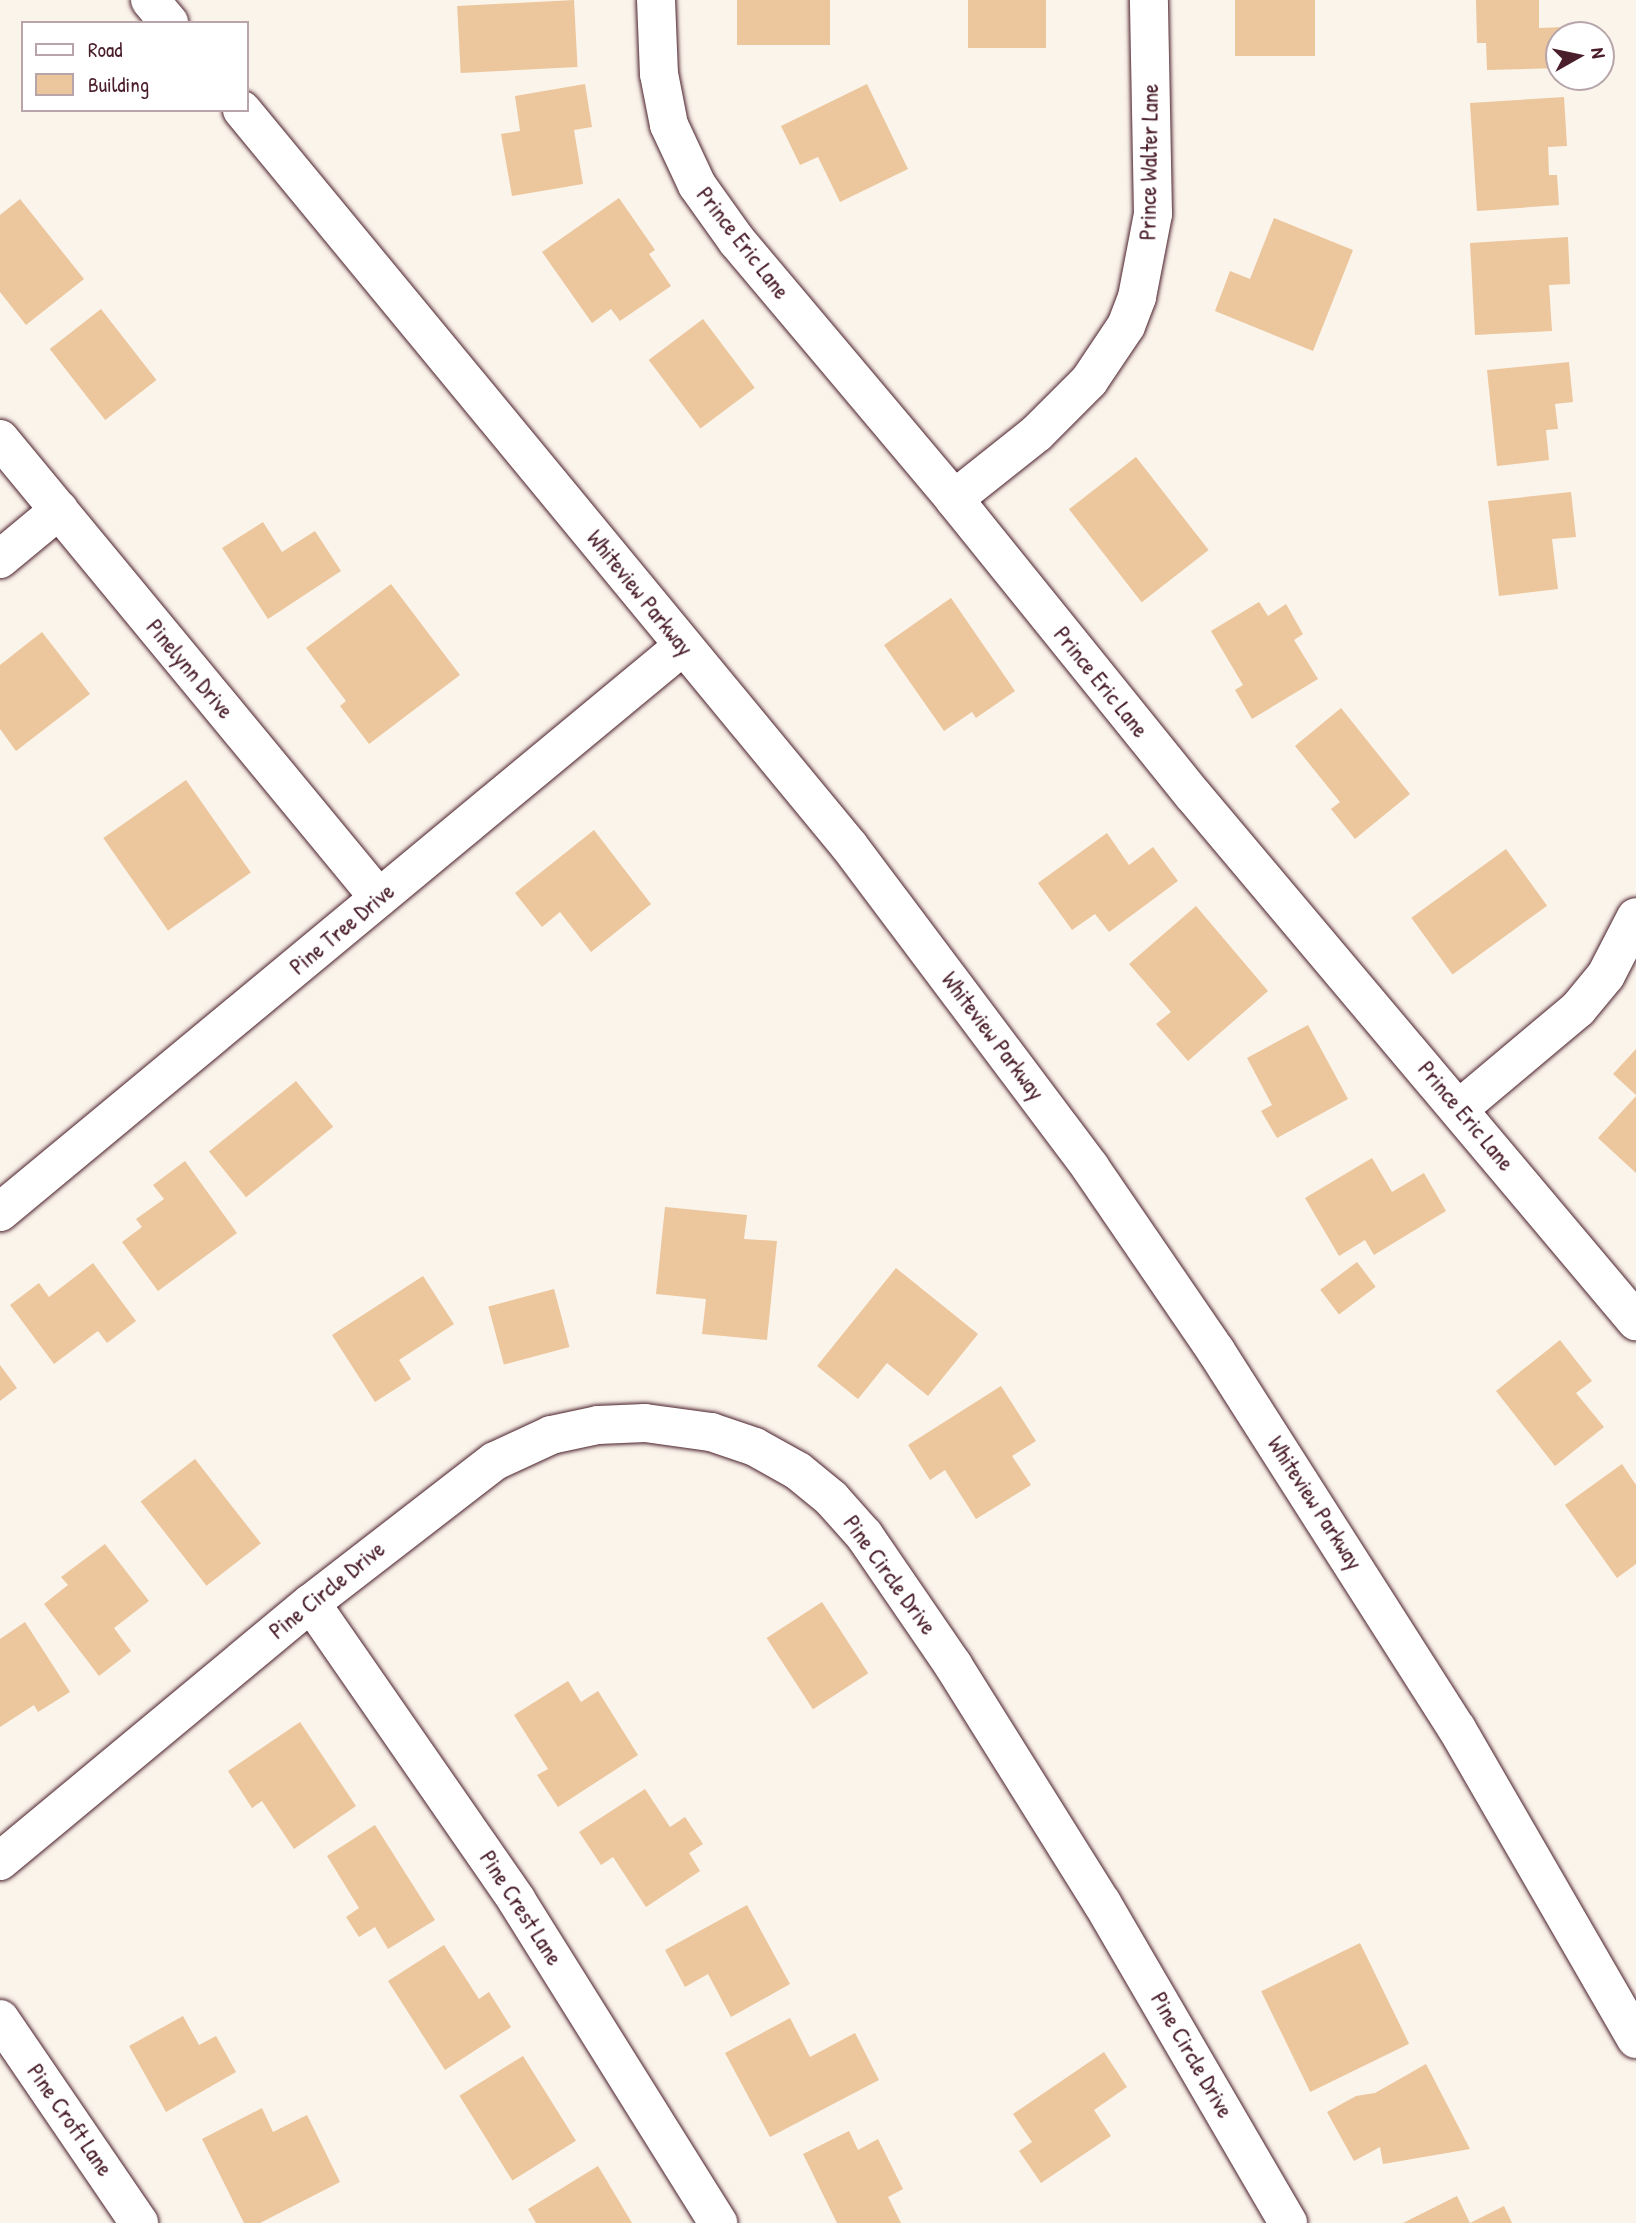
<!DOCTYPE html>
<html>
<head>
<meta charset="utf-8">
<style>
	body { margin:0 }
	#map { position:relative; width:1636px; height:2223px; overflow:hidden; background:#fbf4eb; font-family:"Patrick Hand",sans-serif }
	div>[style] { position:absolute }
	.building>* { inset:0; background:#ecc69c; transform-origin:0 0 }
	.roads { filter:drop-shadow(0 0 2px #4a1f2b) drop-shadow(0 0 2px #4a1f2b) }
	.street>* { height:38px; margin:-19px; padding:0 19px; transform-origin:19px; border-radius:19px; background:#fff }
	.secondary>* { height:38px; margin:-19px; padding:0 19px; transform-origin:19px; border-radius:19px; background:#fff }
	span { translate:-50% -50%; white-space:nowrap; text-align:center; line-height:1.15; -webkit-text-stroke:6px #fff; paint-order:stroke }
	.street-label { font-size:23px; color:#4a1f2b }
	.legend { position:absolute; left:21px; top:21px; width:228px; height:91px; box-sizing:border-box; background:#fff; border:2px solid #b7a5aa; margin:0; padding:9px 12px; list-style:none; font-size:21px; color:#4a1f2b }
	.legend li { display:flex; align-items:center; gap:14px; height:35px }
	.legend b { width:35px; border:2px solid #b7a5aa }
	.north { position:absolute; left:1545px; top:21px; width:70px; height:70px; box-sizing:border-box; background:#fff; border:2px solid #b7a5aa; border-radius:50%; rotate:81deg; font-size:19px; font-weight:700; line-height:28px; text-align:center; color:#4a1f2b }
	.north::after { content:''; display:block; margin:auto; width:24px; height:32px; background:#4a1f2b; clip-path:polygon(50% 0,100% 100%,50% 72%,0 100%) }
</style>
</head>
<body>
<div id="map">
	<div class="building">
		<div style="left:574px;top:0;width:67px;height:117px;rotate:87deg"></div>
		<div style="left:737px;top:0;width:93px;height:45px"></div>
		<div style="left:968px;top:0;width:78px;height:48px"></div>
		<div style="left:1235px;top:0;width:80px;height:56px"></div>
		<div style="clip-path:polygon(1476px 0,1539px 0,1539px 28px,1563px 27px,1559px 68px,1487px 70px,1486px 43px,1477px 43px)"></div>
		<div style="clip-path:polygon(585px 84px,592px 127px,574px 130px,583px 184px,512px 196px,501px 134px,520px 131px,515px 96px)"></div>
		<div style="clip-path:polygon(867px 84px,908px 169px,840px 202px,818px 157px,800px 165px,781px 126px)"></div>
		<div style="clip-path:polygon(1564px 97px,1567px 146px,1548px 147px,1549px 175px,1557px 175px,1559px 205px,1477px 211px,1470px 103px)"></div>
		<div style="clip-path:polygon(619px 198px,655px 250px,649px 254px,671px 286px,620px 321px,611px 309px,592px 323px,542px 252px)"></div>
		<div style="clip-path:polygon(20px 199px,84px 279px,26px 325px,0 292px,0 215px)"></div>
		<div style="clip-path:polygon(1274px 218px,1353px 250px,1313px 351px,1215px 311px,1230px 271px,1250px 279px)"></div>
		<div style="clip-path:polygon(1568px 237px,1570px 284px,1549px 285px,1552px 331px,1475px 335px,1470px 243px)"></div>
		<div style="left:101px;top:309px;width:90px;height:65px;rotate:52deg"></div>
		<div style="left:703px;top:319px;width:86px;height:68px;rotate:53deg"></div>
		<div style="clip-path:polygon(1569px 362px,1573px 402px,1555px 404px,1558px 429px,1546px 430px,1549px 460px,1497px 466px,1487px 370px)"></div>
		<div style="left:1136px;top:457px;width:118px;height:85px;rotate:52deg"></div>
		<div style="clip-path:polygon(1571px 492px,1576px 537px,1552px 539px,1558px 589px,1499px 596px,1488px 501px)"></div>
		<div style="clip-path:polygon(263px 522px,282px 552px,315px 531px,341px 571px,268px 619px,222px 548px)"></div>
		<div style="clip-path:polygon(391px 584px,460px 675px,369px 744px,340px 706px,346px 701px,306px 648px)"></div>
		<div style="clip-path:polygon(951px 598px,1015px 691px,976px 718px,972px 712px,944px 731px,884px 645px)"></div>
		<div style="clip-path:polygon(1259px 602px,1268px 616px,1286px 604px,1303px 634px,1294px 640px,1318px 679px,1252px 719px,1235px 690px,1243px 685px,1211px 631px)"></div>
		<div style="clip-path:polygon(42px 632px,90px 694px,16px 751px,0 729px,0 665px)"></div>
		<div style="clip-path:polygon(1341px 708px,1410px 794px,1355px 839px,1331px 809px,1340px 802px,1295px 746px)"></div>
		<div style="left:186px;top:780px;width:113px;height:101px;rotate:55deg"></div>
		<div style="clip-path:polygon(594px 830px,651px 904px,591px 952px,560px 912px,542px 927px,515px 893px)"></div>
		<div style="clip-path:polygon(1107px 833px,1129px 865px,1153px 847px,1178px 881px,1109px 932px,1095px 914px,1072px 930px,1038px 883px)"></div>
		<div style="left:1506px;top:849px;width:70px;height:117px;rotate:54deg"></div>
		<div style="clip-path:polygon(1196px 906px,1268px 991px,1188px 1061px,1156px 1024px,1171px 1012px,1129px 964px)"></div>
		<div style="clip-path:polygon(1308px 1025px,1348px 1099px,1277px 1138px,1261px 1111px,1272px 1105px,1247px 1058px)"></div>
		<div style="clip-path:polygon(1636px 1049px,1636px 1095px,1613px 1074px)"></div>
		<div style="left:296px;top:1081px;width:59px;height:112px;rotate:51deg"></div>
		<div style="clip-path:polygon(1636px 1096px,1636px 1173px,1598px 1138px)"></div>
		<div style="clip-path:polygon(1372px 1158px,1392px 1192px,1424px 1173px,1446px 1211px,1374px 1255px,1365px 1240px,1339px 1256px,1305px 1198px)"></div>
		<div style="clip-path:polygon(185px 1161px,237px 1233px,158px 1291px,122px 1242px,142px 1227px,136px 1219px,164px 1199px,153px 1185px)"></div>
		<div style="clip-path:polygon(665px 1207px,747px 1215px,744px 1239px,777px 1241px,767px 1340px,702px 1334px,706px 1299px,656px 1294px)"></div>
		<div style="left:1357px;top:1262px;width:31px;height:46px;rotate:53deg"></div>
		<div style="clip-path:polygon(93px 1263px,136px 1321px,107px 1343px,98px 1331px,54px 1364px,10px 1305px,39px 1283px,49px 1297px)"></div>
		<div style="clip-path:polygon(896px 1268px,978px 1334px,928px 1396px,887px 1363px,858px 1399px,817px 1366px)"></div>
		<div style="clip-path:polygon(423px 1276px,454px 1324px,399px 1360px,411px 1379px,375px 1402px,332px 1335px)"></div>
		<div style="left:554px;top:1289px;width:60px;height:68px;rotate:75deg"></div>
		<div style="clip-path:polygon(1560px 1340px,1592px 1381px,1576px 1393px,1604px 1427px,1555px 1466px,1496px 1391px)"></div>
		<div style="clip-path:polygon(0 1365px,17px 1388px,0 1401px)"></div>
		<div style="clip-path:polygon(1001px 1386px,1036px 1441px,1012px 1456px,1031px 1485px,976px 1519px,945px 1470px,930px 1480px,908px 1445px)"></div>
		<div style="left:195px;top:1459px;width:107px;height:69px;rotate:52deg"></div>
		<div style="clip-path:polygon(1622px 1464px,1636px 1485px,1636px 1564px,1617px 1578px,1565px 1505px)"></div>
		<div style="clip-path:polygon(105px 1544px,149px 1601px,114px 1628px,131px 1651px,99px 1676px,44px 1604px,68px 1585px,61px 1577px)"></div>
		<div style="left:822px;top:1602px;width:85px;height:66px;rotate:57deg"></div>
		<div style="clip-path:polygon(25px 1622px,70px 1692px,38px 1712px,34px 1705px,0 1727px,0 1639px)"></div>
		<div style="clip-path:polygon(568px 1681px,581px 1702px,598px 1691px,638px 1755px,558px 1807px,537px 1775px,548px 1769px,514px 1715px)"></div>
		<div style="clip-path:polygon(300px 1722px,356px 1806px,294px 1849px,262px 1801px,252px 1808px,228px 1771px)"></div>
		<div style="clip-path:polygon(645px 1789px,670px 1827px,685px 1817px,703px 1844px,689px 1853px,700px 1871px,646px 1907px,613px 1857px,601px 1865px,579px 1832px)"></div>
		<div style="clip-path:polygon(375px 1825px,435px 1920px,388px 1949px,375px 1927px,359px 1937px,346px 1917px,359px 1908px,327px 1856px)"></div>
		<div style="clip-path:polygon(747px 1905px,790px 1984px,731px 2017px,708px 1974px,685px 1987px,665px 1950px)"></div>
		<div style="left:1360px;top:1943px;width:112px;height:110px;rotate:64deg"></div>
		<div style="clip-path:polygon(444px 1945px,479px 1999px,489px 1992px,511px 2027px,445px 2070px,388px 1981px)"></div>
		<div style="clip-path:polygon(183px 2016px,199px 2045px,216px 2036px,236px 2072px,166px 2112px,129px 2046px)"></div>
		<div style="clip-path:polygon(790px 2018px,810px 2057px,855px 2033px,879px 2080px,770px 2137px,725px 2053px)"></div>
		<div style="clip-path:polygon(1104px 2052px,1127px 2087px,1094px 2110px,1111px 2136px,1041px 2183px,1019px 2151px,1032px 2142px,1013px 2114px)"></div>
		<div style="left:523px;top:2056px;width:100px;height:75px;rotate:58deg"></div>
		<div style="clip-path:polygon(1426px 2064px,1470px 2149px,1383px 2164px,1380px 2147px,1354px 2161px,1327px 2112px,1356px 2096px,1375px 2093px)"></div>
		<div style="clip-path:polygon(262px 2108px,273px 2132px,307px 2115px,340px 2182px,260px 2223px,244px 2223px,202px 2139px)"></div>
		<div style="clip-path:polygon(849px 2131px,858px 2150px,878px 2139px,903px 2189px,888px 2197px,901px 2223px,837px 2223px,803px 2154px)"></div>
		<div style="clip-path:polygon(598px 2166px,632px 2223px,536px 2223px,528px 2209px)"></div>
		<div style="clip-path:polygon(1457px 2196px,1470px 2223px,1504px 2206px,1512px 2223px,1403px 2223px)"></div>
	</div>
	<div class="roads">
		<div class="street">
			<div style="left:656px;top:0;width:74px;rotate:87.7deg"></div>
			<div style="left:659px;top:74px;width:52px;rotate:78.9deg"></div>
			<div style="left:669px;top:125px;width:66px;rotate:65deg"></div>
			<div style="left:697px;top:185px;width:69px;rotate:54.5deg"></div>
			<div style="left:737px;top:241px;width:337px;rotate:49.9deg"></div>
			<div style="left:954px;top:499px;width:380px;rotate:51.1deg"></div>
			<div style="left:1193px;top:795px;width:688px;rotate:49.9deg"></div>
			<div style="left:0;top:439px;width:595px;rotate:50.45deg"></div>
			<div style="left:954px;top:499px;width:106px;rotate:-38.5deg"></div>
			<div style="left:1037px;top:433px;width:74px;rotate:-45deg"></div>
			<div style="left:1089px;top:381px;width:66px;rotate:-56.1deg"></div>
			<div style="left:1126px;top:326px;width:31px;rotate:-69deg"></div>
			<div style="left:1137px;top:297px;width:85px;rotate:-79.1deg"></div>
			<div style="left:1153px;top:214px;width:214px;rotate:-91.1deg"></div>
			<div style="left:0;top:559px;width:77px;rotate:-39.7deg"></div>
			<div style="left:1460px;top:1108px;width:154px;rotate:-40deg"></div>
			<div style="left:1578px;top:1009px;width:44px;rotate:-50.5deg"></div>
			<div style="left:1606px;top:975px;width:65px;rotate:-62.7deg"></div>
			<div style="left:0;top:1212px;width:887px;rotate:-39.65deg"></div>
			<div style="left:311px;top:1603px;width:362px;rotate:55.3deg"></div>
			<div style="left:517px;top:1901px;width:380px;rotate:58deg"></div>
			<div style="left:0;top:1861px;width:404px;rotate:-39.7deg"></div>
			<div style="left:311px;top:1603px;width:232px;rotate:-37.7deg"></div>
			<div style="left:495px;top:1461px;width:62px;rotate:-24.9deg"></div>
			<div style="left:551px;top:1435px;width:48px;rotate:-12deg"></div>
			<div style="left:598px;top:1425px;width:47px;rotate:-2.4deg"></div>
			<div style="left:645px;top:1423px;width:67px;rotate:7.8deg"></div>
			<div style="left:711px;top:1432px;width:46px;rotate:18.8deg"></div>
			<div style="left:755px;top:1447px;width:49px;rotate:29.2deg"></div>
			<div style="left:798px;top:1471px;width:43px;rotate:39.3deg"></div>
			<div style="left:831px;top:1498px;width:50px;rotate:48.3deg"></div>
			<div style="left:864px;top:1535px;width:158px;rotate:55.6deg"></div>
			<div style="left:953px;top:1665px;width:281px;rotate:58deg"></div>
			<div style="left:1102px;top:1903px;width:370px;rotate:59.8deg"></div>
			<div style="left:0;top:2019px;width:247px;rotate:55.7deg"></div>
		</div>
		<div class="secondary">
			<div style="left:150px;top:0;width:30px;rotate:50deg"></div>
			<div style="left:242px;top:110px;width:955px;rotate:50.48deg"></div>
			<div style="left:850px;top:847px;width:400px;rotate:53.1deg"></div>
			<div style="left:1090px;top:1167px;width:223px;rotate:55.6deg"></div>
			<div style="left:1216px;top:1351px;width:448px;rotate:57.5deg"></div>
			<div style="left:1457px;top:1729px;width:358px;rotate:60deg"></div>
		</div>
	</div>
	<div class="street-label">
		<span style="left:1149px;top:162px;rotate:-89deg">Prince Walter Lane</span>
		<span style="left:743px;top:243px;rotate:52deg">Prince Eric Lane</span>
		<span style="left:640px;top:593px;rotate:51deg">Whiteview Parkway</span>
		<span style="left:190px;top:669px;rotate:50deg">Pinelynn Drive</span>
		<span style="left:1101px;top:682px;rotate:51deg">Prince Eric Lane</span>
		<span style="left:342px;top:929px;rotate:-40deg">Pine Tree Drive</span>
		<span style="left:993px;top:1036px;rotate:53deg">Whiteview Parkway</span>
		<span style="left:1466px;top:1116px;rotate:50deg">Prince Eric Lane</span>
		<span style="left:1315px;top:1503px;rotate:57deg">Whiteview Parkway</span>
		<span style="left:890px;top:1575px;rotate:54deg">Pine Circle Drive</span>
		<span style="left:327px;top:1590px;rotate:-39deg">Pine Circle Drive</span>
		<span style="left:521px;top:1908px;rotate:57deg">Pine Crest Lane</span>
		<span style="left:1192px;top:2055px;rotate:60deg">Pine Circle Drive</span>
		<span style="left:70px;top:2120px;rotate:55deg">Pine Croft Lane</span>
	</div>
	<ul class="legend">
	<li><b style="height:9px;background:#fff"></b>Road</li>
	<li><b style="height:19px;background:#ecc69c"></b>Building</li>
	</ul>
	<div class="north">N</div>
</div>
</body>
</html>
